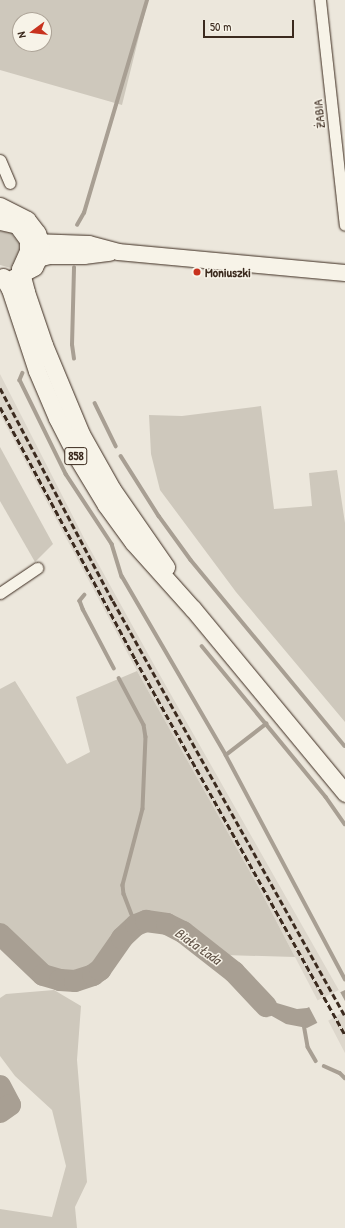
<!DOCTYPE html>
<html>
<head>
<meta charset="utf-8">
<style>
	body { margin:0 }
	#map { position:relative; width:345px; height:1228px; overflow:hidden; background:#ece7dc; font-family:"Patrick Hand",sans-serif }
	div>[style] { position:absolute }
	.built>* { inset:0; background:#ddd7cc }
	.green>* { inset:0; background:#cec8bc }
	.water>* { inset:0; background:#a89f93 }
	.pier>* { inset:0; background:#ece7dc }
	.stream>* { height:3.5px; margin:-1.75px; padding:0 1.75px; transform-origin:1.75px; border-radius:1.75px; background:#a89f93 }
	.river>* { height:22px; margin:-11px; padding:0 11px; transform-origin:11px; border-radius:11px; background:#a89f93 }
	.roads { filter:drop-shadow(0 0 1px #3b2a1e) drop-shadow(0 0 1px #3b2a1e) }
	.street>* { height:11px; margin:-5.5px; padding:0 5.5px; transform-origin:5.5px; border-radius:5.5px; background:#f7f3e8 }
	.secondary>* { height:16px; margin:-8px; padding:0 8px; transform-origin:8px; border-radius:8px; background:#f7f3e8 }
	.primary>* { height:17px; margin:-8.5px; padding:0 8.5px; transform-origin:8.5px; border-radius:8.5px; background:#f7f3e8 }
	.rail>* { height:3px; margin-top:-1.5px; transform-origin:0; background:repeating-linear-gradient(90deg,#3b2a1e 0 6px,transparent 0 9px) }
	.dots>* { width:11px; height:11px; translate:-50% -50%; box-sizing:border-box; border:2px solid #f7f3e8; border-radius:50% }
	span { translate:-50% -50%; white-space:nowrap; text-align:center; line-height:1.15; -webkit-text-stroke:3px #f7f3e8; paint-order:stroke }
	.shield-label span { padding:1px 3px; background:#f7f3e8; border:1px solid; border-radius:3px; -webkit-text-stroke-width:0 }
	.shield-label { font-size:12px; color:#3b2a1e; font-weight:700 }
	.street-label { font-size:13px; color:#3b2a1e }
	.poi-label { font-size:13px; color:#3b2a1e; font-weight:700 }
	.left { translate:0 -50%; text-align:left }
	.water-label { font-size:14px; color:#615347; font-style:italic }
	.north { position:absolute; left:12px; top:12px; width:40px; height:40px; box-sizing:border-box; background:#f7f3e8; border:1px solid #aca397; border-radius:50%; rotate:255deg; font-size:11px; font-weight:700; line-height:16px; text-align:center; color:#3b2a1e }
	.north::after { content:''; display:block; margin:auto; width:14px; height:18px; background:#c8321e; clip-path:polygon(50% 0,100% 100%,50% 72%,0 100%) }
	.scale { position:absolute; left:203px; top:20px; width:91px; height:18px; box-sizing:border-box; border:2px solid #3b2a1e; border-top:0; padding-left:5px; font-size:12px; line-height:14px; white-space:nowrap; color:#3b2a1e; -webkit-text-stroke:3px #f7f3e8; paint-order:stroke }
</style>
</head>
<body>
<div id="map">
	<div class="built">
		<div style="clip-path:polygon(0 374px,85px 540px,157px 670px,345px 1001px,345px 1053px,258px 886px,137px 671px,0 414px)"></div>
	</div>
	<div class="green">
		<div style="clip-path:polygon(evenodd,0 0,148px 0,122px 105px,0 70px,0 0,20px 20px,44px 20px,44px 44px,20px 44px,20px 20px)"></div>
		<div style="clip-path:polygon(0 231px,11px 233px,19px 243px,19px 250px,11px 268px,0 265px)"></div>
		<div style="clip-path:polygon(261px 406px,274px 509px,312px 506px,309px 473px,337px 470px,345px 523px,345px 722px,236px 592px,160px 490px,151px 454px,149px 415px,182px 416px)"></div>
		<div style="clip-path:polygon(0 447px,53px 544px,35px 562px,0 501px)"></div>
		<div style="clip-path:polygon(137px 671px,258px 886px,295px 957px,224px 955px,182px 923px,138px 914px,129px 919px,114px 936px,95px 966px,68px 976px,51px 971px,0 926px,0 689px,15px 681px,67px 764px,90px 752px,76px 697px)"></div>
		<div style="clip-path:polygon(54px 990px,81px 1006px,77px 1060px,87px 1182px,75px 1207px,77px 1228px,0 1228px,0 1209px,52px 1217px,66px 1166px,52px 1110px,15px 1076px,0 1056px,0 998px,6px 994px)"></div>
	</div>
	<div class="water">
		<div style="clip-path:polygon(249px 982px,270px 1001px,297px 1009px,307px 1008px,345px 990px,345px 1009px,307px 1028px,286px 1024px,263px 1011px,243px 990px)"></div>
	</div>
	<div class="pier">
		<div style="clip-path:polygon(339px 990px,345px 1001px,345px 1011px,319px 1026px,308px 1005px)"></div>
	</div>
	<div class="stream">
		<div style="left:77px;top:225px;width:14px;rotate:-60deg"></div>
		<div style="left:84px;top:213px;width:222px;rotate:-73.5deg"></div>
		<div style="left:74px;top:359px;width:14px;rotate:-98deg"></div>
		<div style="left:72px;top:345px;width:77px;rotate:-88.5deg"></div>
		<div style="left:23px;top:373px;width:8px;rotate:113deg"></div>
		<div style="left:20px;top:380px;width:105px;rotate:63.9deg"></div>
		<div style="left:66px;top:474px;width:84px;rotate:56.7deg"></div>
		<div style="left:112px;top:544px;width:34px;rotate:73deg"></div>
		<div style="left:122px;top:576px;width:207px;rotate:59.8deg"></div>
		<div style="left:226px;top:755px;width:254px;rotate:62deg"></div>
		<div style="left:95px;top:403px;width:48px;rotate:64deg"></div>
		<div style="left:121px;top:456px;width:71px;rotate:57.7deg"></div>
		<div style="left:159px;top:516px;width:54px;rotate:54deg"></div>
		<div style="left:191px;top:560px;width:241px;rotate:50.4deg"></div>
		<div style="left:85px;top:595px;width:8px;rotate:130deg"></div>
		<div style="left:80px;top:601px;width:9px;rotate:69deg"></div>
		<div style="left:83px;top:609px;width:67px;rotate:62.3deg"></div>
		<div style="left:202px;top:646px;width:195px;rotate:50.6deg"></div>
		<div style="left:326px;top:797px;width:33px;rotate:55deg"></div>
		<div style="left:119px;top:678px;width:53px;rotate:62deg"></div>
		<div style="left:144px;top:725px;width:12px;rotate:81deg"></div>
		<div style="left:146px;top:737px;width:72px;rotate:92.4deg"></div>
		<div style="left:143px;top:809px;width:79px;rotate:104.7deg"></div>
		<div style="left:123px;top:885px;width:9px;rotate:84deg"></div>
		<div style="left:124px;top:894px;width:33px;rotate:69deg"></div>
		<div style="left:226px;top:755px;width:51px;rotate:-37.8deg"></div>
		<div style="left:304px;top:1024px;width:23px;rotate:80deg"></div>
		<div style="left:308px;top:1047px;width:16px;rotate:60deg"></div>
		<div style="left:324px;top:1066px;width:17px;rotate:24deg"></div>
		<div style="left:340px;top:1073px;width:7px;rotate:45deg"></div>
	</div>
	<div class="river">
		<div style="left:0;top:934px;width:59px;rotate:43.6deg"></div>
		<div style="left:43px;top:975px;width:18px;rotate:16deg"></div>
		<div style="left:60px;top:980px;width:15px;rotate:4deg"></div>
		<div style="left:75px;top:981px;width:19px;rotate:-18deg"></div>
		<div style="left:93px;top:975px;width:9px;rotate:-36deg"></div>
		<div style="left:100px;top:970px;width:39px;rotate:-55deg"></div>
		<div style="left:122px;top:938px;width:19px;rotate:-43deg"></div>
		<div style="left:136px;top:925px;width:11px;rotate:-22deg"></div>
		<div style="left:146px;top:921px;width:21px;rotate:8deg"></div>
		<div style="left:167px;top:924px;width:18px;rotate:27deg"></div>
		<div style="left:183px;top:932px;width:65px;rotate:38.1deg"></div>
		<div style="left:234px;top:972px;width:47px;rotate:46.7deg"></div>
		<div style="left:0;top:1086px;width:21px;rotate:62deg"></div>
		<div style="left:10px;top:1105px;width:12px;rotate:145deg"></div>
	</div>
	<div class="roads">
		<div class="street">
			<div style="left:320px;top:0;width:226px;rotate:83.7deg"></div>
			<div style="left:0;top:160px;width:25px;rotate:67deg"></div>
			<div style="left:0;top:593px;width:45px;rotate:-34deg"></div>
		</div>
		<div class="secondary">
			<div style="left:28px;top:238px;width:6px;rotate:39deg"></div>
			<div style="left:33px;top:242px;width:56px;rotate:2deg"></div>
			<div style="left:89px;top:244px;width:30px;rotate:15deg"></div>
			<div style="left:118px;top:252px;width:228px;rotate:5.3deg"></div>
			<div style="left:38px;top:259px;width:12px;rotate:-14deg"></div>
			<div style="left:50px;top:256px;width:34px"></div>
			<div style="left:84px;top:256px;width:26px;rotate:-7deg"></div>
		</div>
		<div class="primary">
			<div style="left:0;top:206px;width:30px;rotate:27deg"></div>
			<div style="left:27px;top:220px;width:16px;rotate:52deg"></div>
			<div style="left:37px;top:233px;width:12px;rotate:70deg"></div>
			<div style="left:41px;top:244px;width:11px;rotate:95deg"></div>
			<div style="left:40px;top:255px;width:13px;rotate:117deg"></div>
			<div style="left:34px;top:267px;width:24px;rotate:152deg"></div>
			<div style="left:0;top:221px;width:17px;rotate:13deg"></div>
			<div style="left:17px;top:225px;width:19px;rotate:54deg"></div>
			<div style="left:28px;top:240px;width:11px;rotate:90deg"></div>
			<div style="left:28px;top:251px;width:20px;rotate:114deg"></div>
			<div style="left:20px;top:269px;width:24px;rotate:75deg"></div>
			<div style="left:26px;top:292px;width:56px;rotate:71.2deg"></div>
			<div style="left:44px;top:345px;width:96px;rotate:67.4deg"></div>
			<div style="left:81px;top:434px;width:63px;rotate:60.6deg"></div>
			<div style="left:112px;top:489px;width:95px;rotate:55.3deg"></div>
			<div style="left:3px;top:277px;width:14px;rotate:60deg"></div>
			<div style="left:10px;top:289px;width:86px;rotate:71.8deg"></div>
			<div style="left:37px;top:371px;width:51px;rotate:66.9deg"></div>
			<div style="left:57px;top:418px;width:44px;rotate:62.9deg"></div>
			<div style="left:77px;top:457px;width:56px;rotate:58.9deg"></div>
			<div style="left:106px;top:505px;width:46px;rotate:53.9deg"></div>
			<div style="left:133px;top:542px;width:90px;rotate:48.2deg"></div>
			<div style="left:193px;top:609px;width:239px;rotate:50.4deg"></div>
		</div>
	</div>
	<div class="rail">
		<div style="left:0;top:388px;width:241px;rotate:62.1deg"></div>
		<div style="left:113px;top:601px;width:475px;rotate:60.8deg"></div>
		<div style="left:0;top:407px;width:286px;rotate:61.8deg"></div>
		<div style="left:135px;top:659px;width:431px;rotate:60.8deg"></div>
	</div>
	<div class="dots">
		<div style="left:197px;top:272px;background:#c8321e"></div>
	</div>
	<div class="shield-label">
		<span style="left:76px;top:456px">858</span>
	</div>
	<div class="street-label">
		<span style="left:319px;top:114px;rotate:-96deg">ŻABIA</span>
	</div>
	<div class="poi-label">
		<span class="left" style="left:205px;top:272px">Moniuszki</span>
	</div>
	<div class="water-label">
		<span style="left:198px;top:946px;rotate:35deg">Biała Łada</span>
	</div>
	<div class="north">N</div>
	<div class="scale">50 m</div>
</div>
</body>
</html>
